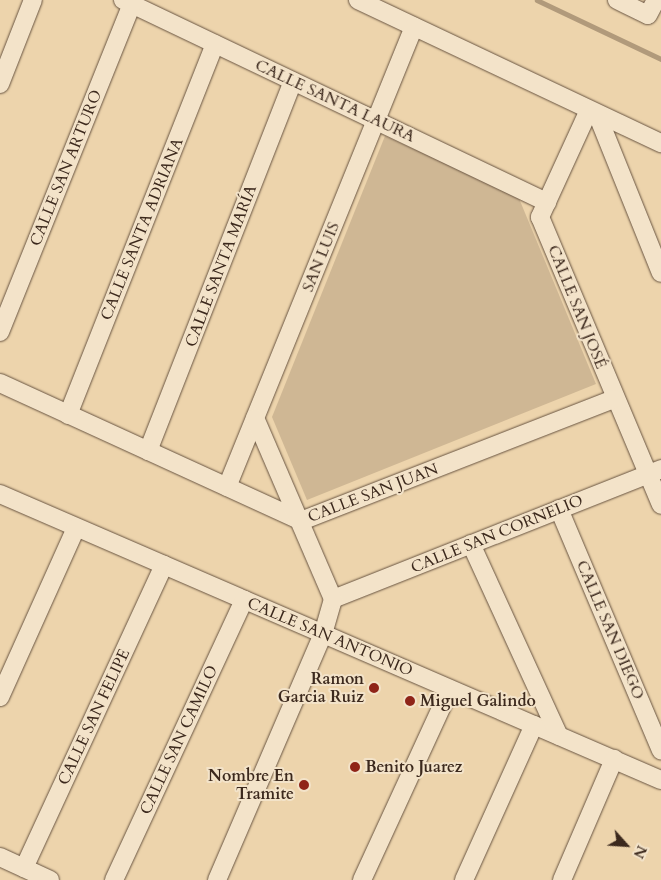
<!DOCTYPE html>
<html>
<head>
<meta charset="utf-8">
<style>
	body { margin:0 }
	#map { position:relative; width:661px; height:880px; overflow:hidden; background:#edd4ac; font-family:Cardo,serif }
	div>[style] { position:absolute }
	.green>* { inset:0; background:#cfb794 }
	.stream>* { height:4.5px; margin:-2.25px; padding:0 2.25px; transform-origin:2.25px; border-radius:2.25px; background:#b19a7b }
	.roads { filter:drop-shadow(0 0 1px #685441) drop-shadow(0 0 1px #685441) }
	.minor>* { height:18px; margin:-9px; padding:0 9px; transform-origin:9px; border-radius:9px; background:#f3e3c9 }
	.dots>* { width:14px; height:14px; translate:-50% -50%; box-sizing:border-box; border:2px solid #f3e3c9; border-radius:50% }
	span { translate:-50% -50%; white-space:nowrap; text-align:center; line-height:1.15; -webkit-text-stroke:4px #f3e3c9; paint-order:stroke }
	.street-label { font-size:16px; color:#3c291d }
	.poi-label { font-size:16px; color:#3c291d; font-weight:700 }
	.right { translate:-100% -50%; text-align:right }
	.left { translate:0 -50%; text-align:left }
	.north { position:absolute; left:601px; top:820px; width:50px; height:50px; -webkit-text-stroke:4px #f3e3c9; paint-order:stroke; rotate:116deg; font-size:14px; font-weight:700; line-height:20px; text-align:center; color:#3c291d }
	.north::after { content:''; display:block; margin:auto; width:18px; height:22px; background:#3c291d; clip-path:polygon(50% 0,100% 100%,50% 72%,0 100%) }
</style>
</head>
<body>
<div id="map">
	<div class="green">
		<div style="clip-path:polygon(385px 136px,518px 196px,596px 384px,307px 500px,272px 417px)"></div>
	</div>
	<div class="stream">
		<div style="left:537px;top:0;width:137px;rotate:25.4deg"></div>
	</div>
	<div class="roads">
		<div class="minor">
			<div style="left:123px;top:0;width:470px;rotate:25.5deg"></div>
			<div style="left:358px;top:0;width:335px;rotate:25.3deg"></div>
			<div style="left:617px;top:0;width:34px;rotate:26deg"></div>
			<div style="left:648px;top:15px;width:17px;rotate:-62deg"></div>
			<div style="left:0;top:84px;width:90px;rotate:-68.6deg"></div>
			<div style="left:589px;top:110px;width:118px;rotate:114.6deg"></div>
			<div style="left:540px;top:217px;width:312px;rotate:67.2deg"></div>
			<div style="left:597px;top:114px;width:171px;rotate:68.1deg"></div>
			<div style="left:0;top:332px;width:354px;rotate:-68.1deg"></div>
			<div style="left:0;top:383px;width:331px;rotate:24.6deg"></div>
			<div style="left:301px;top:521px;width:336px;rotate:-21.3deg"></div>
			<div style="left:68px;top:415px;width:399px;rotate:-68.4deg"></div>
			<div style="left:148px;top:451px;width:397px;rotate:-68.6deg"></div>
			<div style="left:227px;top:487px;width:497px;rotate:-67.9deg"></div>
			<div style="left:0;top:494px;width:720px;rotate:23.4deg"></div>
			<div style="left:559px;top:509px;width:262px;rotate:67.1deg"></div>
			<div style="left:471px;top:544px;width:211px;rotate:65.4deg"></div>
			<div style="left:333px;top:599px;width:353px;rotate:-21.6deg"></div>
			<div style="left:0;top:697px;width:185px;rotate:-65.8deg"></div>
			<div style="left:0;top:857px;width:55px;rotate:24.7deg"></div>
			<div style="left:24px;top:868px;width:334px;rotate:-65.2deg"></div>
			<div style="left:114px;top:880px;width:309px;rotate:-65.1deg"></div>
			<div style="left:217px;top:880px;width:268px;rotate:-66.7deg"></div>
			<div style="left:323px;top:634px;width:36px;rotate:-74deg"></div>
			<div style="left:333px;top:599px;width:197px;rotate:-113.3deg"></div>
			<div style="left:362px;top:880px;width:210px;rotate:-65.3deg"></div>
			<div style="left:464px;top:880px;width:170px;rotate:-65.7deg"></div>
			<div style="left:562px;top:880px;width:132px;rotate:-66.7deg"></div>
		</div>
	</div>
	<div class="dots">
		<div style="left:374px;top:688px;background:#8f2418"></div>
		<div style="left:410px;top:701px;background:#8f2418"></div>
		<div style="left:355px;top:767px;background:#8f2418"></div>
		<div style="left:304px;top:785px;background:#8f2418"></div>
	</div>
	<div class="street-label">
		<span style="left:335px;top:101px;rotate:25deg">CALLE SANTA LAURA</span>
		<span style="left:66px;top:168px;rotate:-68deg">CALLE SAN ARTURO</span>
		<span style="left:142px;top:229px;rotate:-68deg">CALLE SANTA ADRIANA</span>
		<span style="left:321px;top:257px;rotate:-68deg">SAN LUIS</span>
		<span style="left:221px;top:266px;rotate:-69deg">CALLE SANTA MARÍA</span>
		<span style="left:577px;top:307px;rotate:68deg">CALLE SAN JOSÉ</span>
		<span style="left:373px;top:493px;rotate:-21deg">CALLE SAN JUAN</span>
		<span style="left:497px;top:534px;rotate:-22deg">CALLE SAN CORNELIO</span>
		<span style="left:610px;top:630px;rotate:67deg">CALLE SAN DIEGO</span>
		<span style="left:330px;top:637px;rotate:23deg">CALLE SAN ANTONIO</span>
		<span style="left:94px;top:717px;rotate:-65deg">CALLE SAN FELIPE</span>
		<span style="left:179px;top:740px;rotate:-65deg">CALLE SAN CAMILO</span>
	</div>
	<div class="poi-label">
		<span class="right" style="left:364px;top:688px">Ramon<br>Garcia Ruiz</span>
		<span class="left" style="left:420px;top:701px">Miguel Galindo</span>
		<span class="left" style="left:365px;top:767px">Benito Juarez</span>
		<span class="right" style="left:294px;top:785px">Nombre En<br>Tramite</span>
	</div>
	<div class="north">N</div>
</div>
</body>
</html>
